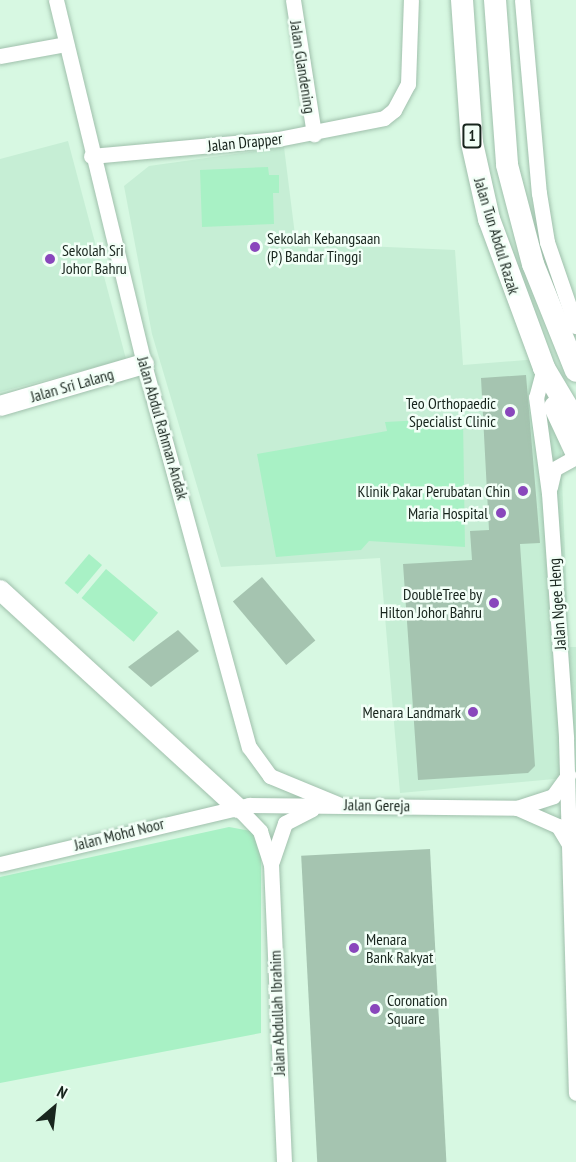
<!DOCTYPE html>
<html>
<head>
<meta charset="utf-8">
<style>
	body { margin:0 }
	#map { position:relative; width:576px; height:1162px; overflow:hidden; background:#d7f8e2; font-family:"PT Sans Narrow",sans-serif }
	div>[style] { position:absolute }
	.built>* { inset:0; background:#c6eed5 }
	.green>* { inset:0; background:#a8f1c5; transform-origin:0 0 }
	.building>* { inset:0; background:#a5c4b0; transform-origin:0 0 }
	.roads { filter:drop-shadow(0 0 2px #a0c0ac) drop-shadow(0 0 2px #a0c0ac) }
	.minor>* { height:15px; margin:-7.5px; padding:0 7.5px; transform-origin:7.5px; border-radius:7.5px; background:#fff }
	.major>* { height:20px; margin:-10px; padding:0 10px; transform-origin:10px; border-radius:10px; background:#fff }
	.highway>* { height:22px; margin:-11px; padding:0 11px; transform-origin:11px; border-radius:11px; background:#fff }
	.dots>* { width:16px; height:16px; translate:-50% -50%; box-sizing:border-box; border:3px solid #f2fff7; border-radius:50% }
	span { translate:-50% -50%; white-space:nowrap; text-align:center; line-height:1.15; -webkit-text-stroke:5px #f2fff7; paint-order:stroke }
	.shield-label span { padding:2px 4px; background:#f2fff7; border:2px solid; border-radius:4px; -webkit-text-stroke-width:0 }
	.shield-label { font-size:15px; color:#18251d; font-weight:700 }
	.street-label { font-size:16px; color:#18251d }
	.poi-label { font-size:16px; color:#18251d }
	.left { translate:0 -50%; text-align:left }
	.right { translate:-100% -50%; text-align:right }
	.north { position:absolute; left:24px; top:1078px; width:60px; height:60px; -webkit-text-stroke:4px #f2fff7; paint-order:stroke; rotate:28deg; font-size:16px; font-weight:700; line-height:24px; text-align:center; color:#18251d }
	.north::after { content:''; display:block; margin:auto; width:21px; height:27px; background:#18251d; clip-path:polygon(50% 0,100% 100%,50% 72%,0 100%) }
</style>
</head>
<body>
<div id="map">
	<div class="built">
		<div style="clip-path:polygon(68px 141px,126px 359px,0 392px,0 159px)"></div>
		<div style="clip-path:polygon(284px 147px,296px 243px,455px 250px,463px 365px,538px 359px,560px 432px,569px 647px,576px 647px,576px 777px,400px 793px,380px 558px,221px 567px,152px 334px,124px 186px,149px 166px)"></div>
	</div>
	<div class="green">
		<div style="clip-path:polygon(268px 167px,269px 175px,279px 175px,279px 193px,273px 193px,274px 224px,202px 227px,200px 170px)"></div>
		<div style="clip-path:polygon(463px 418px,465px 547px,369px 541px,361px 550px,276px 557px,257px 454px,387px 431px,385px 422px)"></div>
		<div style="left:89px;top:554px;width:17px;height:38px;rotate:40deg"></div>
		<div style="left:106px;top:569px;width:68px;height:38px;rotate:40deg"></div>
		<div style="clip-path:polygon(229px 827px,251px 831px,261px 845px,261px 1033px,0 1083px,0 877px)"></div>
	</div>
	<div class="building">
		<div style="clip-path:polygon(526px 375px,540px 543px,520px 544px,535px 766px,528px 773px,418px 780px,403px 564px,472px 560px,470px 531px,489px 530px,481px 378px)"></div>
		<div style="left:262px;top:577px;width:83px;height:38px;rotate:50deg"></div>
		<div style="clip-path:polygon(178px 630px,199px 651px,151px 687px,128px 667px)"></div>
		<div style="left:430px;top:849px;width:314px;height:129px;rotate:87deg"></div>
	</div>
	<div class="roads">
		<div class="minor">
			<div style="left:56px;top:0;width:374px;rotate:76.4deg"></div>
			<div style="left:144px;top:364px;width:397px;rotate:74.7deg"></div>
			<div style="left:249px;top:747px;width:36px;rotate:54deg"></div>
			<div style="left:270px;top:776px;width:74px;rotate:22.4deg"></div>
			<div style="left:293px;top:0;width:136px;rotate:81.1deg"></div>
			<div style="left:522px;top:0;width:194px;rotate:85deg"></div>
			<div style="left:539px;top:193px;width:50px;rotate:80.7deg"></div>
			<div style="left:547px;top:242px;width:89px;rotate:71deg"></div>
			<div style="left:0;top:56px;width:67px;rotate:-10.3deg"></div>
			<div style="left:91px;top:156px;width:188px;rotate:-5.2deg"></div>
			<div style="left:278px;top:139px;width:108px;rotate:-11.2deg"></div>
			<div style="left:384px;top:118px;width:13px;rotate:-39deg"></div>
			<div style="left:394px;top:110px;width:30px;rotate:-62deg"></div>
			<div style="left:408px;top:84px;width:84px;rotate:-88deg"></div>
			<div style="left:544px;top:368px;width:30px;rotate:105deg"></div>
			<div style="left:536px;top:397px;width:97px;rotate:82.3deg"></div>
			<div style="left:549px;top:493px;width:246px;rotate:86deg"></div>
			<div style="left:566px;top:738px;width:355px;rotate:88.4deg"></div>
			<div style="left:550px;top:487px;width:18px;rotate:-77deg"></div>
			<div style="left:554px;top:469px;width:25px;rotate:-29deg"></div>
			<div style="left:238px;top:808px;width:32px;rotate:46deg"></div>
			<div style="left:260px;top:831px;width:35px;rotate:72deg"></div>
			<div style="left:271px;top:864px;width:298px;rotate:87.5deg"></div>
			<div style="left:517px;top:808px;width:45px;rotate:23.7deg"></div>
			<div style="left:558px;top:826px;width:23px;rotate:59deg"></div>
			<div style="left:272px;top:861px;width:40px;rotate:-71.1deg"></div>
			<div style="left:285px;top:823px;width:30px;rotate:-27deg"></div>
			<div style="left:0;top:864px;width:256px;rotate:-13.3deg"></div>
			<div style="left:249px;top:805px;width:268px;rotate:0.6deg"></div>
			<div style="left:517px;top:808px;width:38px;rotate:-18deg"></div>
			<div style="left:553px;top:796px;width:26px;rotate:-54deg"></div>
		</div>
		<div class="major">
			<div style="left:0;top:406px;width:150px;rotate:-16.3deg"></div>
			<div style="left:0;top:590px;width:323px;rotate:42.5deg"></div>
		</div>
		<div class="highway">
			<div style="left:462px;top:0;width:143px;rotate:86deg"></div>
			<div style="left:472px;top:143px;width:78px;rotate:77.4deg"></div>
			<div style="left:489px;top:219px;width:159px;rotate:69.7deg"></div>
			<div style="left:544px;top:368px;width:63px;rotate:59.3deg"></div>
			<div style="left:495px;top:0;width:165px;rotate:85.8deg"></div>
			<div style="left:507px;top:165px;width:102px;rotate:75.3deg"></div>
			<div style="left:533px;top:264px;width:115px;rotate:68.1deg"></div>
			<div style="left:555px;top:407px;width:50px;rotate:65deg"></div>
		</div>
	</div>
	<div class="dots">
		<div style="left:255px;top:247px;background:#8947bc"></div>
		<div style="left:50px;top:259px;background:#8947bc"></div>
		<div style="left:510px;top:412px;background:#8947bc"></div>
		<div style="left:523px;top:491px;background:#8947bc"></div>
		<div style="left:501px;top:513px;background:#8947bc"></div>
		<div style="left:494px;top:603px;background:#8947bc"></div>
		<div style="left:473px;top:712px;background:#8947bc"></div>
		<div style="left:354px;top:948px;background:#8947bc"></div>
		<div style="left:375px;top:1009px;background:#8947bc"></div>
	</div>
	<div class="shield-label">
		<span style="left:472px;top:136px">1</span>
	</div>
	<div class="street-label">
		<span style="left:303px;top:67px;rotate:81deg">Jalan Glandening</span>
		<span style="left:245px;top:142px;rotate:-6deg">Jalan Drapper</span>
		<span style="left:497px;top:236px;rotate:73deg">Jalan Tun Abdul Razak</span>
		<span style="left:72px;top:385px;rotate:-16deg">Jalan Sri Lalang</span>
		<span style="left:163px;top:428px;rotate:74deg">Jalan Abdul Rahman Andak</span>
		<span style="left:557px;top:604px;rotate:-94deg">Jalan Ngee Heng</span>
		<span style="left:377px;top:805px;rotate:1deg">Jalan Gereja</span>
		<span style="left:119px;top:834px;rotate:-14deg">Jalan Mohd Noor</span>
		<span style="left:277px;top:1013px;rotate:-92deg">Jalan Abdullah Ibrahim</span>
	</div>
	<div class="poi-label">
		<span class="left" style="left:267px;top:247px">Sekolah Kebangsaan<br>(P) Bandar Tinggi</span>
		<span class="left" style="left:62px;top:259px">Sekolah Sri<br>Johor Bahru</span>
		<span class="right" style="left:496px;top:412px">Teo Orthopaedic<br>Specialist Clinic</span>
		<span class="right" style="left:510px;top:491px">Klinik Pakar Perubatan Chin</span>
		<span class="right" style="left:488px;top:513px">Maria Hospital</span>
		<span class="right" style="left:482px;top:603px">DoubleTree by<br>Hilton Johor Bahru</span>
		<span class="right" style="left:461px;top:712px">Menara Landmark</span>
		<span class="left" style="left:366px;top:948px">Menara<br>Bank Rakyat</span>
		<span class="left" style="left:387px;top:1009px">Coronation<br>Square</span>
	</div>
	<div class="north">N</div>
</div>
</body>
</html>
